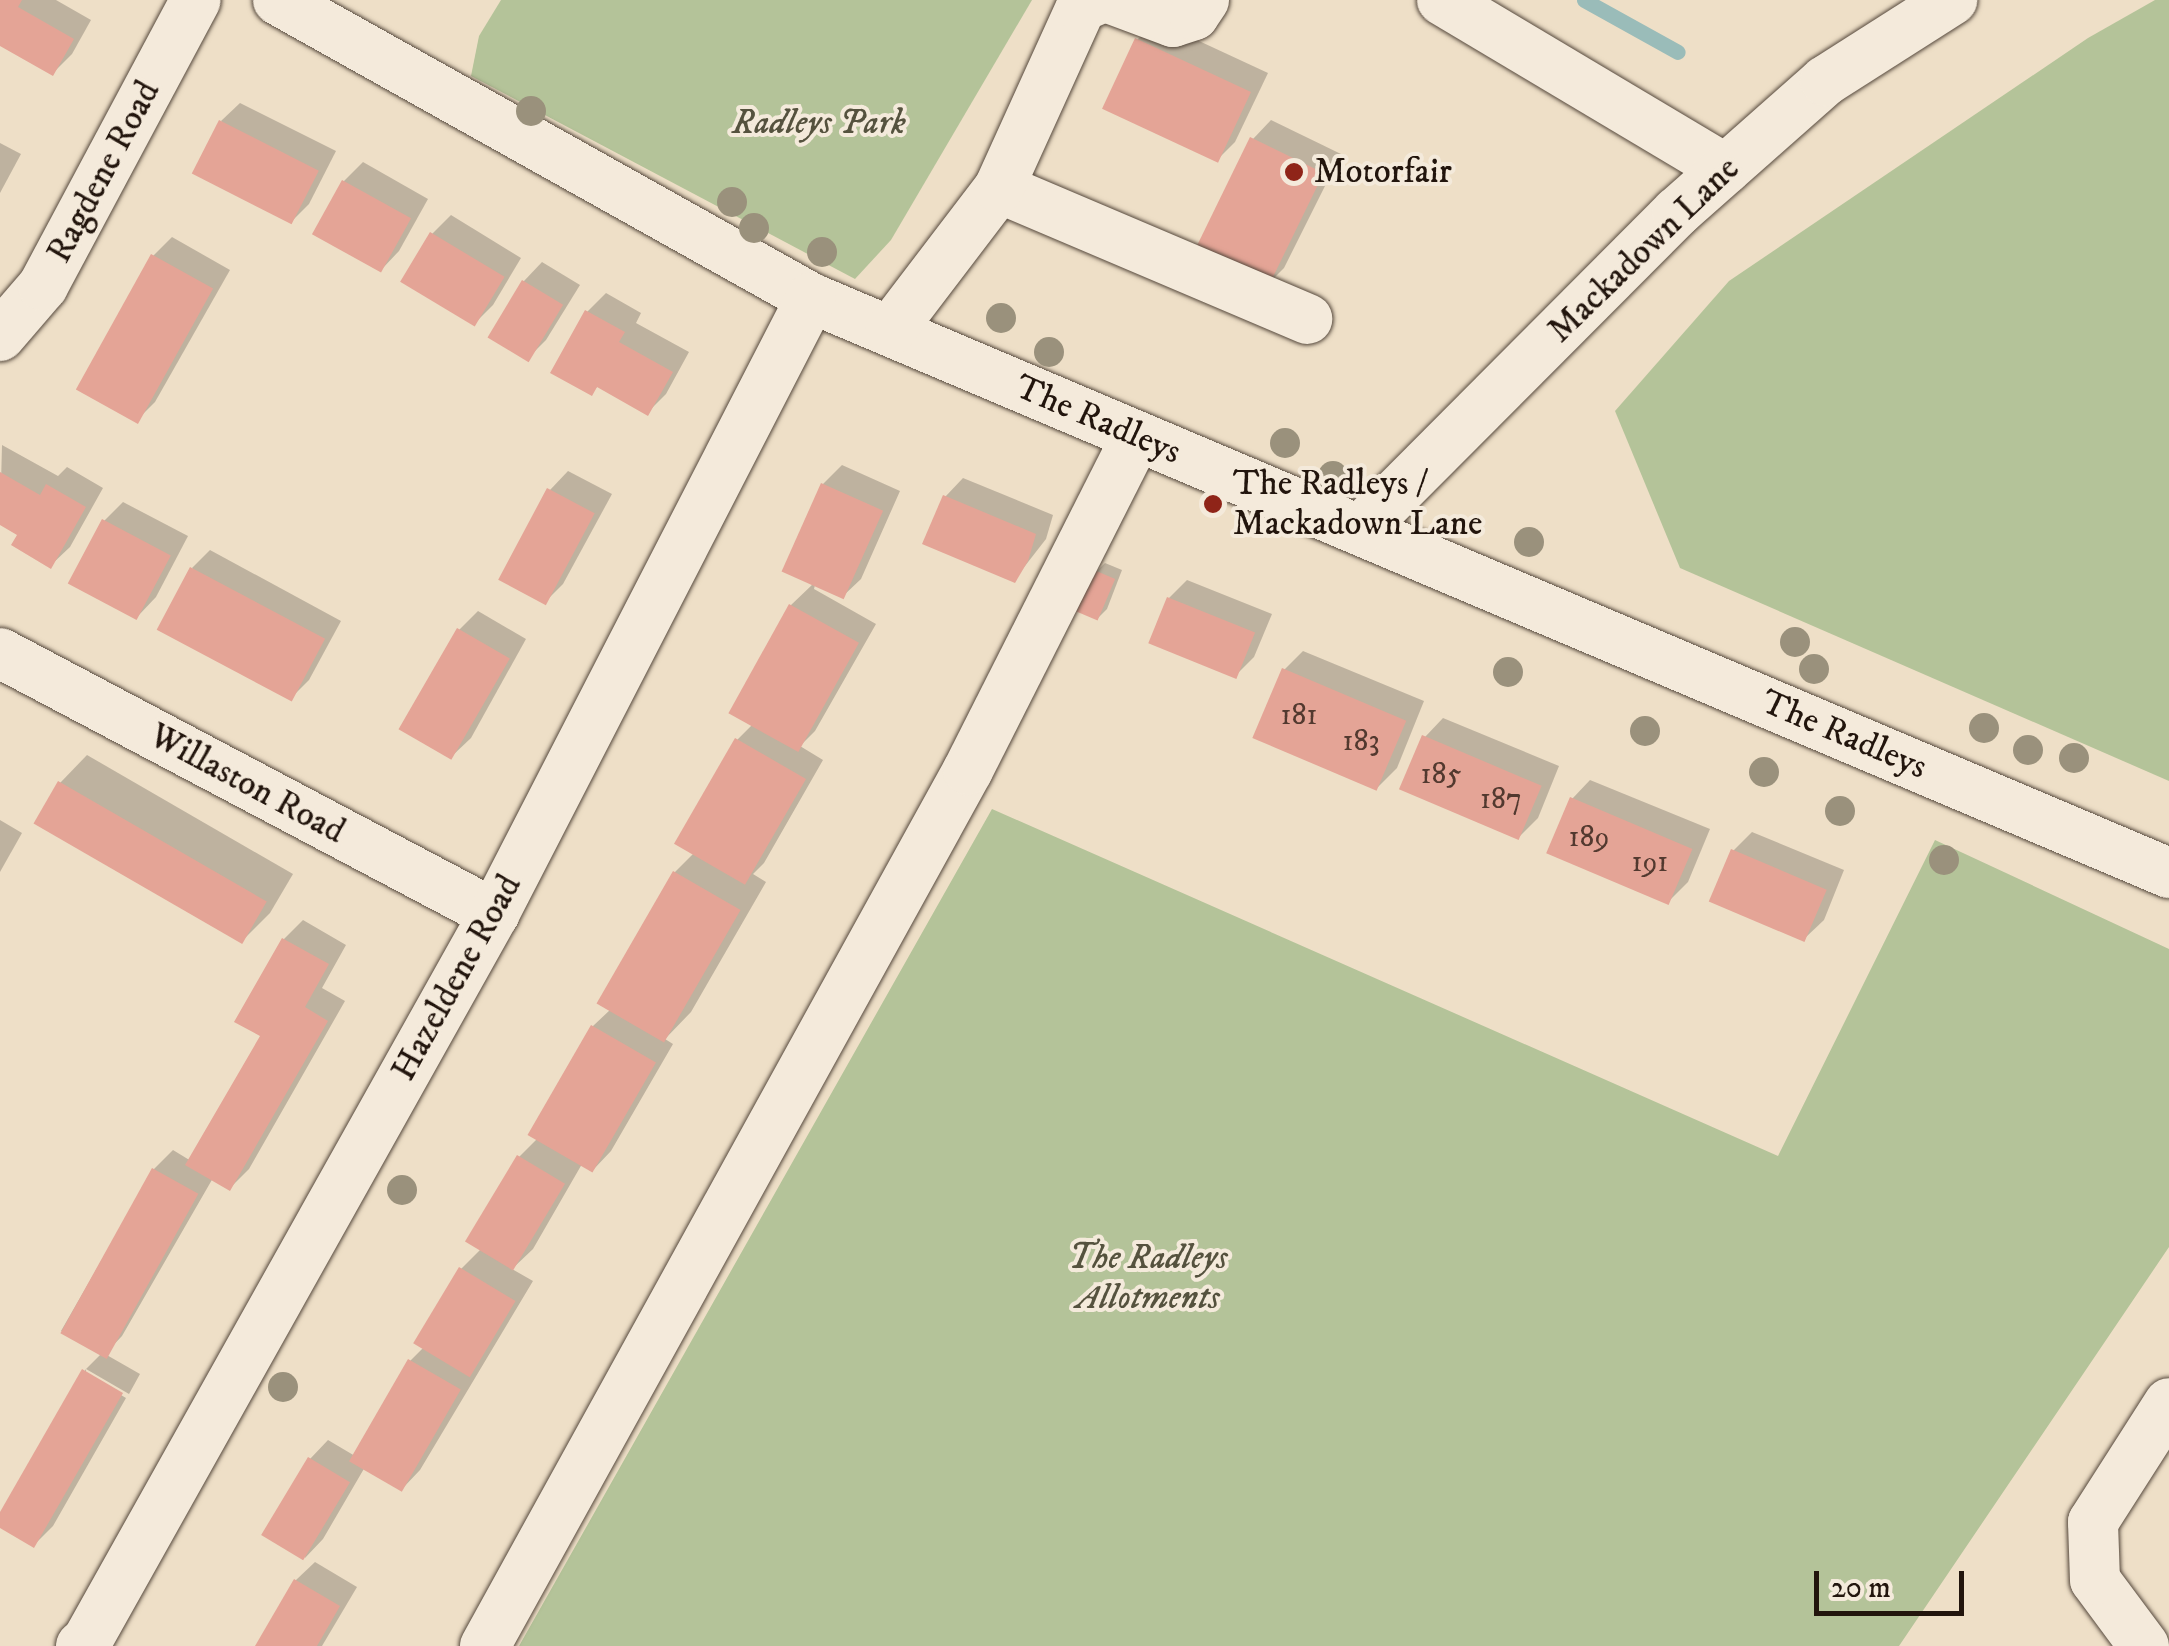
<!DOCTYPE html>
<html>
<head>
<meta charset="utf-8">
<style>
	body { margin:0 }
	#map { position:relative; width:2169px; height:1646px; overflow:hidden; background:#eedfc7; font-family:"IM FELL DW Pica",serif }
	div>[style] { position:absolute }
	.green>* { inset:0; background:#b4c399 }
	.shadow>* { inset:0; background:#0003 }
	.stream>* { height:15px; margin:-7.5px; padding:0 7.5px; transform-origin:7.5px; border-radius:7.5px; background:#9abcb9 }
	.building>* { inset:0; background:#e4a496; transform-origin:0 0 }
	.roads { filter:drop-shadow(0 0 2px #55483c) drop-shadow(0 0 2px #55483c) }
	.minor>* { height:50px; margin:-25px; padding:0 25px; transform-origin:25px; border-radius:25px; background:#f4eadb }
	.trees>* { width:30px; height:30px; margin:-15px; border-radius:50%; background:#9a917c }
	.dots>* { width:28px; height:28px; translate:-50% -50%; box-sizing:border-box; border:5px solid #f4eadb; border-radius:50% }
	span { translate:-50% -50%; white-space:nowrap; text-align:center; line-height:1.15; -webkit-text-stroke:8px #f4eadb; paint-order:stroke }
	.number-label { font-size:30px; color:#52392f }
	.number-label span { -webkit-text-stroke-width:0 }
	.park-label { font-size:35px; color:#55523e; font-style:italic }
	.street-label { font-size:35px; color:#22150d }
	.poi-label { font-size:35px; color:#22150d }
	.left { translate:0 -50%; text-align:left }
	.scale { position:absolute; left:1814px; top:1571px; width:150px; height:45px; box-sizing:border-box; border:5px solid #22150d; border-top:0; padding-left:12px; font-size:30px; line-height:35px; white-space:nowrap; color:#22150d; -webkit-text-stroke:8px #f4eadb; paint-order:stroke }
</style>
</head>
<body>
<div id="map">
	<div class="green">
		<div style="clip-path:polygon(501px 0,1032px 0,891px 240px,855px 279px,471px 76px,479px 36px)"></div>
		<div style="clip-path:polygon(2155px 0,2169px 0,2169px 781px,1680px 568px,1615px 411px,1729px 281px,2088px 38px)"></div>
		<div style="clip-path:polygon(992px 809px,1778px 1156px,1935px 840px,2169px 949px,2169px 1247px,1899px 1646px,519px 1646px)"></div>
	</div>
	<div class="shadow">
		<div style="clip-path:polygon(0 0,56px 0,91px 20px,72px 54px,53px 73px,0 45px)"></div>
		<div style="clip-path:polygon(1156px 21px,1268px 73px,1235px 142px,1216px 161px,1137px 40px)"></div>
		<div style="clip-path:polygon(240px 103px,336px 151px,309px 204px,291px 222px,221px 121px)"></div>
		<div style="clip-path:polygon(1271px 120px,1341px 154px,1284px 268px,1265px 287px,1253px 139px)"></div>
		<div style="clip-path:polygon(0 143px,21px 154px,0 193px)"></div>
		<div style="clip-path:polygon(363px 162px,428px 199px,399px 251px,381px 270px,316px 233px,344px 181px)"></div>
		<div style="clip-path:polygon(451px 215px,521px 258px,493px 305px,474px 324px,432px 234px)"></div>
		<div style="clip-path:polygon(172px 237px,230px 270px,155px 402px,136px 421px,153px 256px)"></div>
		<div style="clip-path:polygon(542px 262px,580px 285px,546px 340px,527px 359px,490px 336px,524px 281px)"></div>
		<div style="clip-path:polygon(606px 293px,641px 313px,636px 323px,689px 352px,666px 394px,647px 413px,599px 385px,591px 393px,587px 312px)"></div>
		<div style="clip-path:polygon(2px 445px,58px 476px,67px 467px,103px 488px,70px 547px,51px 565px,21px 534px,0 522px)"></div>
		<div style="clip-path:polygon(842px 465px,900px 491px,861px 579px,842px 597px,815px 585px,814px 589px,876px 624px,815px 731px,800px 746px,823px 760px,764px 863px,753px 874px,766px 882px,691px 1012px,665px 1039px,673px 1044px,611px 1151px,593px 1170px,582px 1164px,533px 1249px,512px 1269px,533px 1281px,420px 1470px,402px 1489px,365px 1467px,323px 1539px,305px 1558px,310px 1459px,328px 1440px,355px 1456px,410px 1361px,425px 1346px,461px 1269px,481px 1249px,519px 1157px,538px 1138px,593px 1026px,611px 1009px,675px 872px,695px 852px,737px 740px,752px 725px,730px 712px,791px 605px,813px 584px,785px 571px,823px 484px)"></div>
		<div style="clip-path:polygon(568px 471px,612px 494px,563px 584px,545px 602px,550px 490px)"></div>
		<div style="clip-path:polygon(963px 478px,1053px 515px,1046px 539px,1014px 580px,945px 497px)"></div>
		<div style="clip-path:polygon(123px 502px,188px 536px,156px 597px,138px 616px,104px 521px)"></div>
		<div style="clip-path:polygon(210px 550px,341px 621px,309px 680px,290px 699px,192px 568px)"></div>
		<div style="clip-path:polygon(1105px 563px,1122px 570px,1107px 609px,1098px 618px,1096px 572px)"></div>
		<div style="clip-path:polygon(1187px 580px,1272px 614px,1254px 657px,1235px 676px,1169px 598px)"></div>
		<div style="clip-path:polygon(478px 611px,526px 639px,471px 738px,452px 756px,459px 630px)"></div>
		<div style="clip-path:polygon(1303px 651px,1424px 701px,1397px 768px,1378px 787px,1284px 670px)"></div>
		<div style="clip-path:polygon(1443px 718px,1559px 766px,1538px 818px,1519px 837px,1425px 737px)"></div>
		<div style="clip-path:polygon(87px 755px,293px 874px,270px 913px,242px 941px,60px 783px)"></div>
		<div style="clip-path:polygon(1590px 780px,1710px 829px,1688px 882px,1669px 901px,1572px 799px)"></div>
		<div style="clip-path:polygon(0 820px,22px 833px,0 872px)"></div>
		<div style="clip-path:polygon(1752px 832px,1844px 870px,1824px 920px,1805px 938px,1733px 851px)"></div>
		<div style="clip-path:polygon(303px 920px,346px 945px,322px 988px,345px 1001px,249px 1169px,230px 1188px,213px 1178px,122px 1336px,105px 1354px,140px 1374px,129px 1394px,86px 1369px,101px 1354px,61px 1331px,154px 1169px,173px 1150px,191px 1161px,263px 1035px,238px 1021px,284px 939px)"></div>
		<div style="clip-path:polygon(86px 1369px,86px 1374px,126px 1398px,53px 1526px,34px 1545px,0 1525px,0 1517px)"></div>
		<div style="clip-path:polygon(315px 1562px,357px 1587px,322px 1646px,257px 1646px,296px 1580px)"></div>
	</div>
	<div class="stream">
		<div style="left:1584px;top:0;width:107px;rotate:29deg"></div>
	</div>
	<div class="building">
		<div style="clip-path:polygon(0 0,22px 0,18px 7px,74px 39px,53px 76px,0 46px)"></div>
		<div style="left:1135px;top:38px;width:128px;height:78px;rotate:25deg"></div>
		<div style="left:219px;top:120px;width:112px;height:60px;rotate:27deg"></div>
		<div style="left:1250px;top:137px;width:82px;height:130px;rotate:26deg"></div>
		<div style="left:342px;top:180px;width:79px;height:62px;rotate:29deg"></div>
		<div style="left:430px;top:232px;width:87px;height:58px;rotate:31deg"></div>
		<div style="left:151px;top:254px;width:71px;height:155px;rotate:29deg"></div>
		<div style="left:522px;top:280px;width:48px;height:67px;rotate:31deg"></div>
		<div style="clip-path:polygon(585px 310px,625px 332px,619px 342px,673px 372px,648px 416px,597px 387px,592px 396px,550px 373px)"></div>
		<div style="clip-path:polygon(0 472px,40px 495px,46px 484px,86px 507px,51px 569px,11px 545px,17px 535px,0 525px)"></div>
		<div style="left:821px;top:483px;width:68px;height:97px;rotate:24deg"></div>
		<div style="left:547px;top:488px;width:54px;height:104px;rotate:28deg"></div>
		<div style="clip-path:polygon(943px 495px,1036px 534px,1028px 561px,1015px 583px,922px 544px)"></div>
		<div style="left:102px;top:519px;width:78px;height:73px;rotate:28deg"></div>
		<div style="left:190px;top:567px;width:153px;height:71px;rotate:28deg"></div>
		<div style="left:1094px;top:570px;width:23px;height:45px;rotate:23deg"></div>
		<div style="left:1167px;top:597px;width:95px;height:50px;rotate:22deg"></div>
		<div style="left:789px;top:604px;width:80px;height:125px;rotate:29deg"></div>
		<div style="left:457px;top:628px;width:61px;height:117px;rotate:30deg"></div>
		<div style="left:1282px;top:668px;width:135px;height:76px;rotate:23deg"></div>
		<div style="left:1422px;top:735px;width:130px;height:59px;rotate:23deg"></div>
		<div style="left:735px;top:738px;width:82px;height:122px;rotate:30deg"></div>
		<div style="left:58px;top:781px;width:241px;height:49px;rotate:30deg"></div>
		<div style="left:1570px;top:797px;width:133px;height:61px;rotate:23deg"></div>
		<div style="left:1731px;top:849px;width:104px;height:57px;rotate:23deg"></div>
		<div style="left:673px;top:871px;width:78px;height:153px;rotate:30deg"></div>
		<div style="clip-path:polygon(282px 938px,329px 964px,305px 1007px,328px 1021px,230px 1191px,185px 1165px,260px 1036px,234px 1022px)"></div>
		<div style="left:591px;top:1025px;width:75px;height:127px;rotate:30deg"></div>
		<div style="left:517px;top:1155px;width:56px;height:101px;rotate:31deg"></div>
		<div style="left:152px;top:1168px;width:53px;height:189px;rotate:29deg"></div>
		<div style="left:459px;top:1267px;width:66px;height:89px;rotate:31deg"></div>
		<div style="left:408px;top:1359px;width:61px;height:118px;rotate:30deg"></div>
		<div style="clip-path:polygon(82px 1369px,123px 1393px,34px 1548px,0 1528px,0 1512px)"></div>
		<div style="left:308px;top:1457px;width:49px;height:91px;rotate:31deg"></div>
		<div style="clip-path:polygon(294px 1579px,340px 1606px,317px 1646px,255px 1646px)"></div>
	</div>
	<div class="roads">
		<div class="minor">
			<div style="left:278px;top:0;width:611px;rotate:29.21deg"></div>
			<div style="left:811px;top:298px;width:1475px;rotate:22.95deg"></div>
			<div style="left:1114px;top:0;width:63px;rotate:20.4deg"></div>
			<div style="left:1173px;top:22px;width:22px;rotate:-18deg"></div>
			<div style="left:1194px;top:15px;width:18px;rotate:-56deg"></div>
			<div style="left:1442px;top:0;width:330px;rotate:30.8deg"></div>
			<div style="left:999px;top:188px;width:335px;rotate:23deg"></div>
			<div style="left:890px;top:331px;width:180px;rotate:-52.7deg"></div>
			<div style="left:999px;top:188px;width:199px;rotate:-65.6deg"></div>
			<div style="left:1081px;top:7px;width:17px;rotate:-24deg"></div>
			<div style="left:0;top:336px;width:66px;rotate:-49.3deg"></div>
			<div style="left:43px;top:286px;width:324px;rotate:-61.9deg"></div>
			<div style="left:1360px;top:530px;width:449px;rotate:-45.1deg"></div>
			<div style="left:1677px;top:212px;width:198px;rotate:-41.5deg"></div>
			<div style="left:1825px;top:81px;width:151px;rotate:-32.5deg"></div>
			<div style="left:0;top:653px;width:559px;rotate:27.85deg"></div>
			<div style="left:81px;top:1646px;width:8px;rotate:-40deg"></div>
			<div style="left:87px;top:1641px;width:833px;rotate:-60.76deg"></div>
			<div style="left:494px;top:914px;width:693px;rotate:-62.77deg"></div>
			<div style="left:485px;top:1646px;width:1000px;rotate:-61.13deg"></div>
			<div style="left:968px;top:770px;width:373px;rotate:-63.2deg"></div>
			<div style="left:2144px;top:1646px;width:82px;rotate:-126.6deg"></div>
			<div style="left:2095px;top:1580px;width:58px;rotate:-92deg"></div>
			<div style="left:2093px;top:1522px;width:141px;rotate:-57.4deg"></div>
		</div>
	</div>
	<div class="trees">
		<div style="left:531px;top:111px"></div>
		<div style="left:732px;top:202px"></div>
		<div style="left:754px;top:228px"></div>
		<div style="left:822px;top:252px"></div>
		<div style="left:1001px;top:318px"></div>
		<div style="left:1049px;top:352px"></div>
		<div style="left:1285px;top:443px"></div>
		<div style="left:1333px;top:476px"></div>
		<div style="left:1529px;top:542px"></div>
		<div style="left:1795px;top:642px"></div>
		<div style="left:1814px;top:669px"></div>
		<div style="left:1508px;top:672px"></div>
		<div style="left:1984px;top:728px"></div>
		<div style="left:1645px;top:731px"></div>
		<div style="left:2028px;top:750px"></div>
		<div style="left:2074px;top:758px"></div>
		<div style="left:1764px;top:772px"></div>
		<div style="left:1840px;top:811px"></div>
		<div style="left:1944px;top:860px"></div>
		<div style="left:402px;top:1190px"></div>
		<div style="left:283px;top:1387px"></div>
	</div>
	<div class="dots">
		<div style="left:1294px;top:172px;background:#8f2418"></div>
		<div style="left:1213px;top:504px;background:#8f2418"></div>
	</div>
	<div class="number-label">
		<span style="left:1299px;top:716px">181</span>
		<span style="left:1361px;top:742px">183</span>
		<span style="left:1441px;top:775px">185</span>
		<span style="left:1501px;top:800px">187</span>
		<span style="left:1589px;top:838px">189</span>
		<span style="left:1650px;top:863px">191</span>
	</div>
	<div class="park-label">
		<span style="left:819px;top:123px">Radleys Park</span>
		<span style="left:1148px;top:1278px">The Radleys<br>Allotments</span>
	</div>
	<div class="street-label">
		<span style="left:104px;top:172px;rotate:-62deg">Ragdene Road</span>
		<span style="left:1644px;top:250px;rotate:-44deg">Mackadown Lane</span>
		<span style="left:1098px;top:420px;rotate:23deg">The Radleys</span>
		<span style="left:1844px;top:735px;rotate:23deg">The Radleys</span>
		<span style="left:247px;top:784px;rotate:28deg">Willaston Road</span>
		<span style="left:457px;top:978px;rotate:-61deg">Hazeldene Road</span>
	</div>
	<div class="poi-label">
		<span class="left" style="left:1314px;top:172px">Motorfair</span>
		<span class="left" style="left:1233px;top:504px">The Radleys /<br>Mackadown Lane</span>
	</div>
	<div class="scale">20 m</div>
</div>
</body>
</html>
